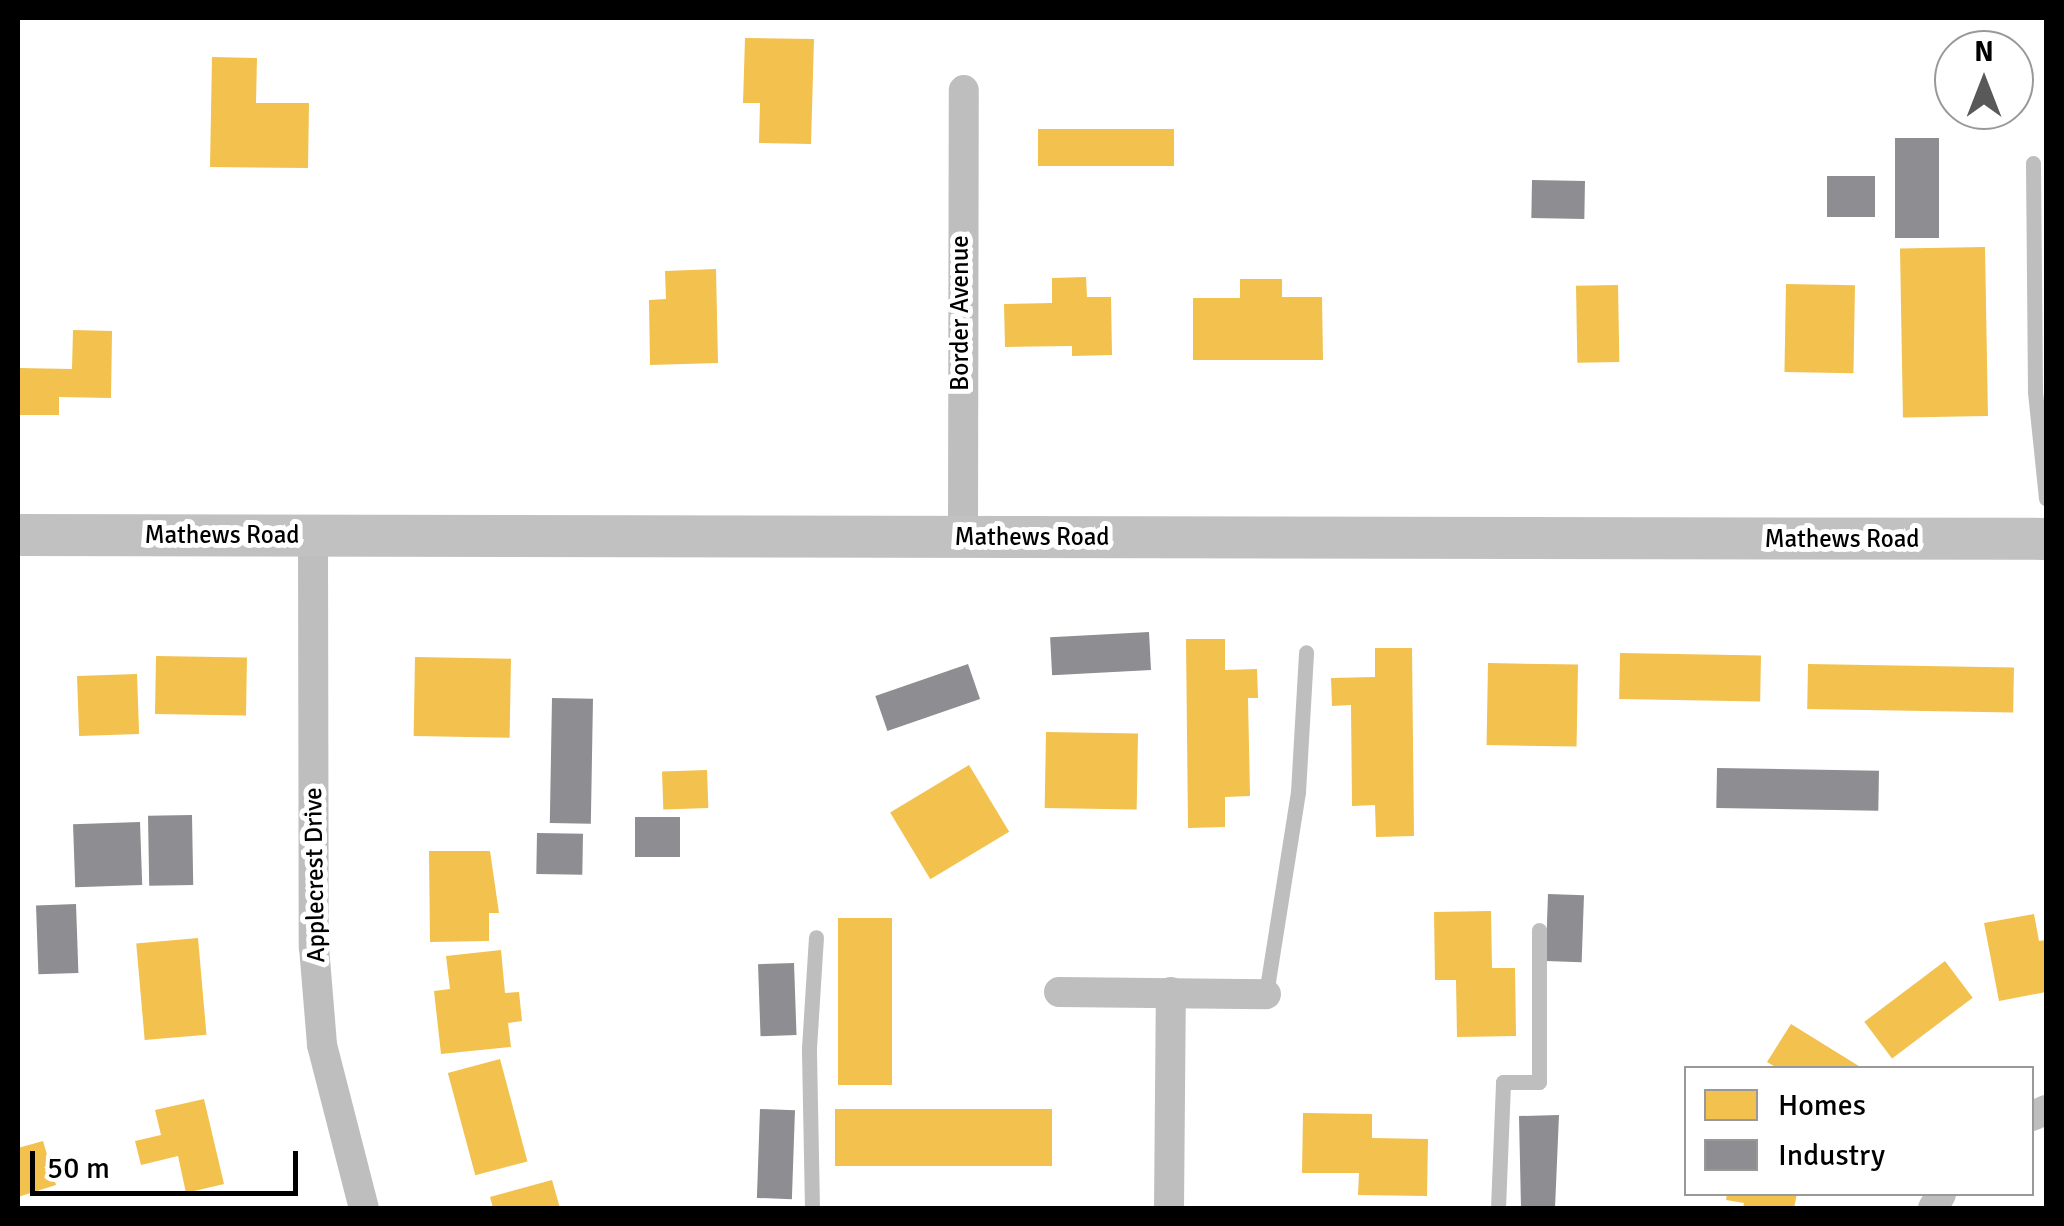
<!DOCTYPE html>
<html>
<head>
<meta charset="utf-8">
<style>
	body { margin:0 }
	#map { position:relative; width:2064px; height:1226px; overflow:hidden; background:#fff; font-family:Signika,sans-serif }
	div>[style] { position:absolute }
	.homes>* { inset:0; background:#f2c14e; transform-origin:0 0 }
	.industry>* { inset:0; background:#8d8d92; transform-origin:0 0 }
	.lane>* { height:15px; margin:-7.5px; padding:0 7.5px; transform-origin:7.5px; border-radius:7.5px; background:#bebebe }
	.street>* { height:30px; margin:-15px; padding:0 15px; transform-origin:15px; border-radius:15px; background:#bebebe }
	.secondary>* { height:42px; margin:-21px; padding:0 21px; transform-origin:21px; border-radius:21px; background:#c1c1c1 }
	span { translate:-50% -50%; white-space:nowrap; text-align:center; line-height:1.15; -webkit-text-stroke:10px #fff; paint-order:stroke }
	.street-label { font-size:25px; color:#000 }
	.frame { position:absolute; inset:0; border:20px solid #000; pointer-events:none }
	.legend { position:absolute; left:1684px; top:1066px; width:350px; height:130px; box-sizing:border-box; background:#fff; border:2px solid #999; margin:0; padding:12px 18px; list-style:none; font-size:30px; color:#000 }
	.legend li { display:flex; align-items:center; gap:20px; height:50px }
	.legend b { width:50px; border:2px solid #999 }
	.north { position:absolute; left:1934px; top:30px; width:100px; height:100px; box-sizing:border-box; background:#fff; border:2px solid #999; border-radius:50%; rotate:0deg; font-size:28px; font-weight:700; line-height:40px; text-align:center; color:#000 }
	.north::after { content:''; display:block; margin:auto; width:35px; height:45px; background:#595959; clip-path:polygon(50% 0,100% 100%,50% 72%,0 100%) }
	.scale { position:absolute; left:30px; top:1151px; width:268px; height:45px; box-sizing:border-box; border:5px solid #000; border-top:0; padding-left:12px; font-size:30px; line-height:35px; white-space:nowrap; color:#000; -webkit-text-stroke:8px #fff; paint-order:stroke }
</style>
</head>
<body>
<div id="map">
	<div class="homes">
		<div style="clip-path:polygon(745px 38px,814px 39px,811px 144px,759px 143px,760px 103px,743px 103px)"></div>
		<div style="clip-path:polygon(212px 57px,257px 58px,256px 103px,309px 103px,308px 168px,210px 167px)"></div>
		<div style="left:1174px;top:129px;width:37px;height:136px;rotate:90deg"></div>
		<div style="left:1985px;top:247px;width:169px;height:85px;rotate:89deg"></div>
		<div style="clip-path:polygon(716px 269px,718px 363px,650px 365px,649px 300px,666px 299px,665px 271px)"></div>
		<div style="clip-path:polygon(1086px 277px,1087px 297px,1111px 297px,1112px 355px,1072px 356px,1072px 346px,1005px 347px,1004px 304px,1052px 303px,1052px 278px)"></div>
		<div style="clip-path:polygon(1240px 279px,1282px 279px,1282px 297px,1322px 297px,1323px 360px,1193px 360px,1193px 298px,1240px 298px)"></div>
		<div style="left:1786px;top:284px;width:69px;height:88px;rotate:1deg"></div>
		<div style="left:1618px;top:285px;width:77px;height:42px;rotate:89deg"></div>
		<div style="clip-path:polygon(73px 330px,112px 331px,111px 398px,59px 397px,59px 415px,18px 415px,18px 368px,72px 369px)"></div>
		<div style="clip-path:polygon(1186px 639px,1225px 639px,1225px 670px,1257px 669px,1258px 698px,1248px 698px,1250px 796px,1225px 797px,1225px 827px,1188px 828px)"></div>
		<div style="clip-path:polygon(1375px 648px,1412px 648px,1414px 836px,1376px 837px,1375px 805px,1352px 806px,1351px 705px,1332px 706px,1331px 678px,1375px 677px)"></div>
		<div style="left:1620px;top:653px;width:141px;height:46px;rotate:1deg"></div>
		<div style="left:156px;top:656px;width:91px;height:58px;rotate:1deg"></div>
		<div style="left:415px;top:657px;width:96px;height:79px;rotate:1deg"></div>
		<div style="left:1488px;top:663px;width:90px;height:82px;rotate:1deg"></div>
		<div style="left:1808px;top:664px;width:206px;height:45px;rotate:1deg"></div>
		<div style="left:137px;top:674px;width:60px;height:60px;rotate:88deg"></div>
		<div style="left:1046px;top:732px;width:92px;height:76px;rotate:1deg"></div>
		<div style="left:969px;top:765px;width:78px;height:92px;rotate:59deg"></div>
		<div style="left:707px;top:770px;width:38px;height:45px;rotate:88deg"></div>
		<div style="clip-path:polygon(429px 851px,490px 851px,499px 913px,489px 913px,489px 941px,430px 942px)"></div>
		<div style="clip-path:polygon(1491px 911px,1492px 968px,1515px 968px,1516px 1036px,1457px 1037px,1456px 980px,1435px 980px,1434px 912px)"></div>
		<div style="clip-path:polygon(2034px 914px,2039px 941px,2046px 940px,2046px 992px,1999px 1001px,1984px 923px)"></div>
		<div style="left:838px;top:918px;width:54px;height:167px"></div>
		<div style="left:198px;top:938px;width:97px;height:62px;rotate:85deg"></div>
		<div style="clip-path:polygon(501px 950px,505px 993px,519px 992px,522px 1021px,508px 1023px,511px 1047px,441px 1054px,434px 991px,450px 989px,446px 956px)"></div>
		<div style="left:1945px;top:961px;width:46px;height:101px;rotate:53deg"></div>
		<div style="clip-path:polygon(1791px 1024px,1862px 1068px,1777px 1068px,1767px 1062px)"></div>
		<div style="left:500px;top:1059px;width:106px;height:54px;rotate:75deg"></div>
		<div style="clip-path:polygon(204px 1099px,224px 1184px,186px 1193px,178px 1156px,141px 1165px,135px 1141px,161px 1135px,155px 1110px)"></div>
		<div style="left:1052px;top:1109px;width:57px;height:217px;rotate:90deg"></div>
		<div style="clip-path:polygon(1303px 1113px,1372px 1114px,1372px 1138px,1428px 1139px,1427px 1196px,1358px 1195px,1359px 1173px,1302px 1173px)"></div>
		<div style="clip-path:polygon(43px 1141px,56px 1185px,18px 1197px,18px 1148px)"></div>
		<div style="clip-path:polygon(552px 1180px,560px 1208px,493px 1208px,490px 1197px)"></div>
		<div style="clip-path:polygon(1727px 1194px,1797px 1194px,1794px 1208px,1743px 1208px,1744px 1203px,1726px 1200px)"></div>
	</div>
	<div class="industry">
		<div style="left:1895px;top:138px;width:44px;height:100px"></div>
		<div style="left:1827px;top:176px;width:48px;height:41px"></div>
		<div style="left:1532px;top:180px;width:53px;height:38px;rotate:1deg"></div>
		<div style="left:1149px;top:632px;width:38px;height:99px;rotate:87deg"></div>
		<div style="left:968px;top:664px;width:37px;height:98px;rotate:71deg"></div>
		<div style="left:552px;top:698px;width:41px;height:125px;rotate:1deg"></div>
		<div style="left:1717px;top:768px;width:162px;height:40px;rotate:1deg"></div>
		<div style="left:192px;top:815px;width:70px;height:44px;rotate:89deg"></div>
		<div style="left:635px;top:817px;width:45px;height:40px"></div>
		<div style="left:140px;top:822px;width:63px;height:67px;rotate:88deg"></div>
		<div style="left:537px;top:833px;width:46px;height:41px;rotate:1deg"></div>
		<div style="left:1548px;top:894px;width:36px;height:67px;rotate:2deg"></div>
		<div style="left:76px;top:904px;width:69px;height:40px;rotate:88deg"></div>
		<div style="left:794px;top:963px;width:72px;height:36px;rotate:88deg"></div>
		<div style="left:760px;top:1109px;width:35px;height:89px;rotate:2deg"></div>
		<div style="clip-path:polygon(1559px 1115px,1555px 1208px,1521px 1208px,1519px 1116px)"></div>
	</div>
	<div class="lane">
		<div style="left:2033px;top:163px;width:229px;rotate:89.5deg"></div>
		<div style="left:2035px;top:392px;width:107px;rotate:84.1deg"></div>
		<div style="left:1266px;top:994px;width:205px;rotate:-81deg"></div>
		<div style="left:1298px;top:792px;width:140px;rotate:-86.7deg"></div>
		<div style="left:812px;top:1208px;width:160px;rotate:-91.1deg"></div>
		<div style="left:809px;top:1048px;width:111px;rotate:-86.4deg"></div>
		<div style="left:1498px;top:1208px;width:126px;rotate:-87.7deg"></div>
		<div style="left:1503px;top:1082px;width:36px"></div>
		<div style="left:1539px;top:1082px;width:152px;rotate:-90deg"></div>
	</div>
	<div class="street">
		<div style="left:313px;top:536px;width:411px;rotate:89.9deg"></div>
		<div style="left:314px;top:947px;width:98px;rotate:85.3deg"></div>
		<div style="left:322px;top:1045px;width:168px;rotate:75.6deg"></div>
		<div style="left:963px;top:537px;width:447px;rotate:-89.9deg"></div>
		<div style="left:1059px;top:992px;width:207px;rotate:0.6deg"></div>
		<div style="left:2032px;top:1116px;width:15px;rotate:-23deg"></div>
		<div style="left:1169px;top:1208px;width:216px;rotate:-89.5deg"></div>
		<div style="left:1933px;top:1208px;width:16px;rotate:-60deg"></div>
	</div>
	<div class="secondary">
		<div style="left:18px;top:535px;width:2028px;rotate:0.11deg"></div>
	</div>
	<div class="street-label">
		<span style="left:960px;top:313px;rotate:-90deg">Border Avenue</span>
		<span style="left:222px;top:535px">Mathews Road</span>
		<span style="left:1032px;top:537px">Mathews Road</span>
		<span style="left:1842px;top:539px">Mathews Road</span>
		<span style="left:315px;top:875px;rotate:-91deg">Applecrest Drive</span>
	</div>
	<div class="frame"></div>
	<ul class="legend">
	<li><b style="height:28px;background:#f2c14e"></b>Homes</li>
	<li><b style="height:28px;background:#8d8d92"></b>Industry</li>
	</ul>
	<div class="north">N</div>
	<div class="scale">50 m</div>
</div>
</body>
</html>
